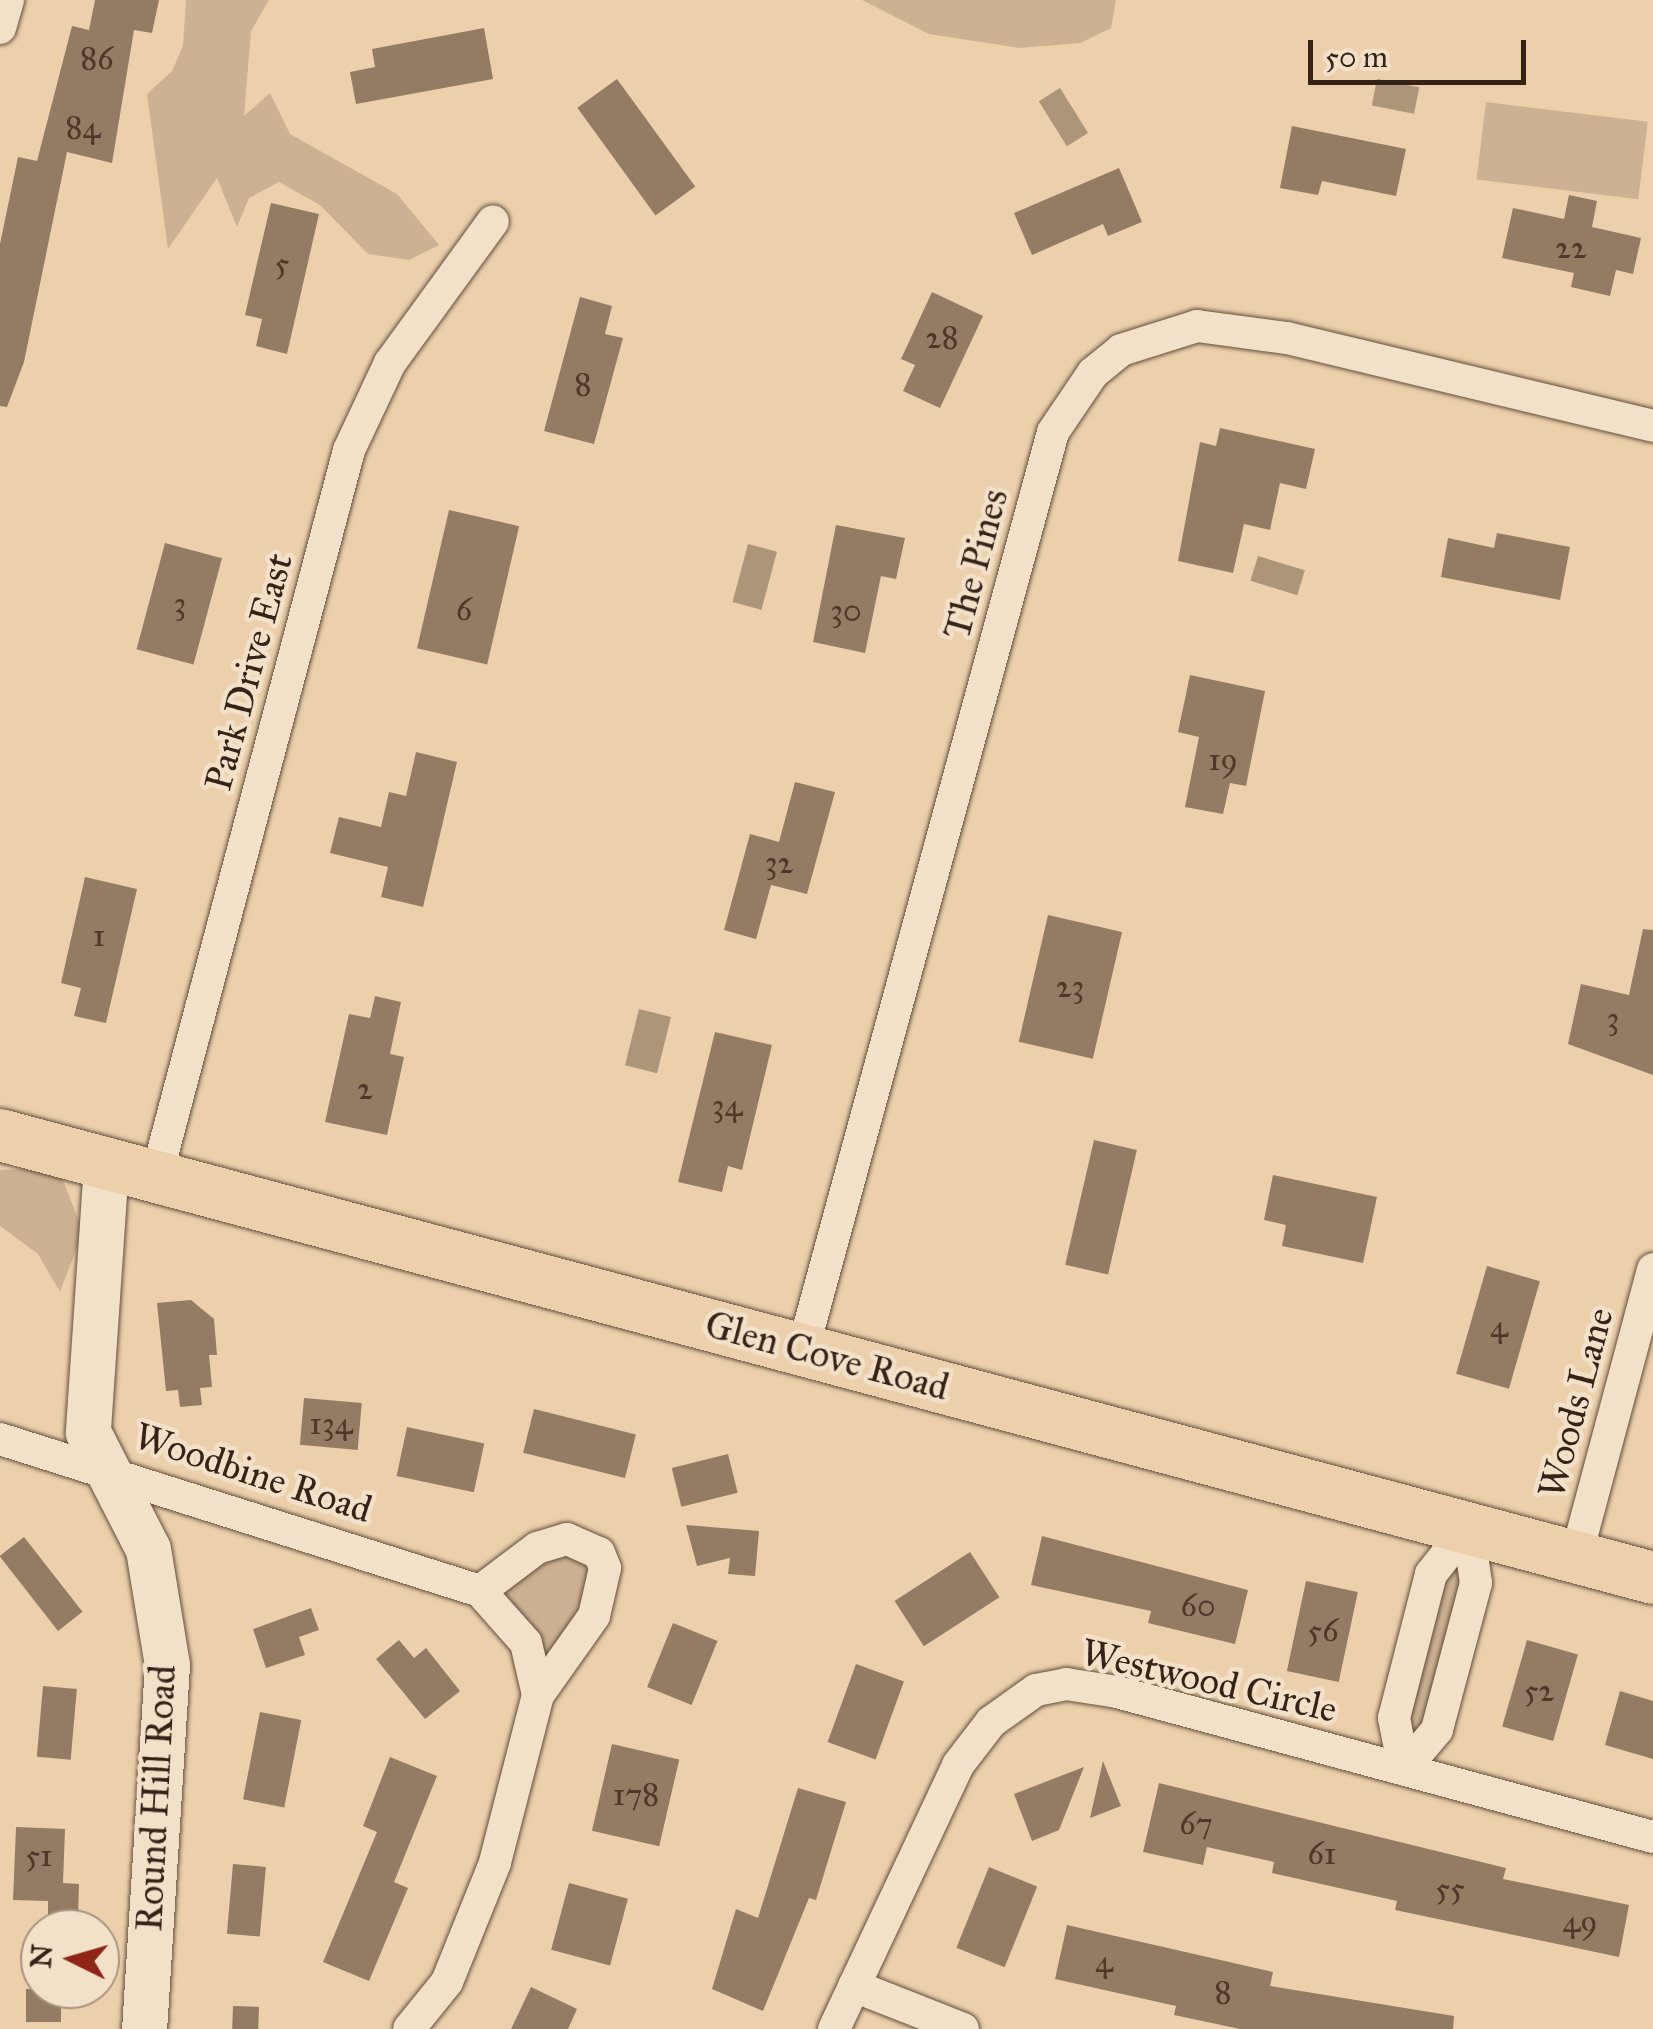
<!DOCTYPE html>
<html>
<head>
<meta charset="utf-8">
<style>
	body { margin:0 }
	#map { position:relative; width:1653px; height:2029px; overflow:hidden; background:#ebd0ab; font-family:"IM FELL Great Primer",serif }
	div>[style] { position:absolute }
	.green>* { inset:0; background:#ccb292; transform-origin:0 0 }
	.water>* { inset:0; background:#ad9579; transform-origin:0 0 }
	.building>* { inset:0; background:#947c64; transform-origin:0 0 }
	.roads { filter:drop-shadow(0 0 2px #634e3c) drop-shadow(0 0 2px #634e3c) }
	.street>* { height:32px; margin:-16px; padding:0 16px; transform-origin:16px; border-radius:16px; background:#f2e0c8 }
	.secondary>* { height:45px; margin:-22.5px; padding:0 22.5px; transform-origin:22.5px; border-radius:22.5px; background:#f2e0c8 }
	.primary>* { height:52px; margin:-26px; padding:0 26px; transform-origin:26px; border-radius:26px; background:#ebd0ab }
	span { translate:-50% -50%; white-space:nowrap; text-align:center; line-height:1.15; -webkit-text-stroke:9px #f2e0c8; paint-order:stroke }
	.number-label { font-size:32px; color:#4e382a }
	.number-label span { -webkit-text-stroke-width:0 }
	.street-label { font-size:38px; color:#362217 }
	.north { position:absolute; left:20px; top:1909px; width:100px; height:100px; box-sizing:border-box; background:#f2e0c8; border:2px solid #a79481; border-radius:50%; rotate:275deg; font-size:28px; font-weight:700; line-height:40px; text-align:center; color:#362217 }
	.north::after { content:''; display:block; margin:auto; width:35px; height:45px; background:#8f2418; clip-path:polygon(50% 0,100% 100%,50% 72%,0 100%) }
	.scale { position:absolute; left:1308px; top:40px; width:218px; height:45px; box-sizing:border-box; border:5px solid #362217; border-top:0; padding-left:12px; font-size:30px; line-height:35px; white-space:nowrap; color:#362217; -webkit-text-stroke:8px #f2e0c8; paint-order:stroke }
</style>
</head>
<body>
<div id="map">
	<div class="green">
		<div style="clip-path:polygon(186px 0,269px 0,251px 31px,244px 116px,270px 93px,290px 134px,397px 194px,439px 245px,409px 260px,368px 254px,320px 205px,279px 182px,249px 198px,237px 227px,217px 178px,168px 249px,147px 94px,172px 71px,183px 46px)"></div>
		<div style="clip-path:polygon(862px 0,1116px 0,1111px 28px,1080px 43px,1019px 48px,929px 34px)"></div>
		<div style="left:1486px;top:102px;width:163px;height:78px;rotate:7deg"></div>
		<div style="clip-path:polygon(42px 1169px,63px 1180px,83px 1232px,60px 1292px,38px 1254px,0 1226px,0 1170px)"></div>
		<div style="clip-path:polygon(1468px 1527px,1476px 1583px,1404px 1769px,1394px 1718px,1431px 1574px)"></div>
		<div style="clip-path:polygon(567px 1539px,605px 1568px,538px 1695px,498px 1579px)"></div>
	</div>
	<div class="water">
		<div style="left:1377px;top:79px;width:43px;height:27px;rotate:11deg"></div>
		<div style="left:1060px;top:88px;width:53px;height:25px;rotate:58deg"></div>
		<div style="left:748px;top:544px;width:30px;height:60px;rotate:15deg"></div>
		<div style="left:1258px;top:556px;width:49px;height:26px;rotate:17deg"></div>
		<div style="left:639px;top:1009px;width:33px;height:58px;rotate:14deg"></div>
	</div>
	<div class="building">
		<div style="clip-path:polygon(95px 0,159px 0,152px 33px,134px 30px,112px 163px,67px 152px,24px 362px,7px 407px,0 406px,0 244px,18px 157px,37px 161px,72px 26px,89px 30px)"></div>
		<div style="clip-path:polygon(484px 28px,493px 79px,356px 104px,350px 72px,375px 67px,372px 49px)"></div>
		<div style="left:617px;top:79px;width:133px;height:49px;rotate:54deg"></div>
		<div style="clip-path:polygon(1292px 126px,1406px 149px,1396px 196px,1322px 181px,1318px 195px,1280px 188px)"></div>
		<div style="clip-path:polygon(1119px 168px,1142px 222px,1108px 236px,1103px 224px,1032px 255px,1014px 213px)"></div>
		<div style="clip-path:polygon(1569px 195px,1597px 201px,1592px 227px,1641px 238px,1633px 274px,1616px 270px,1610px 296px,1571px 287px,1574px 273px,1502px 258px,1513px 208px,1564px 219px)"></div>
		<div style="clip-path:polygon(271px 203px,319px 214px,287px 354px,256px 346px,262px 319px,245px 315px)"></div>
		<div style="clip-path:polygon(932px 292px,983px 316px,940px 408px,903px 391px,915px 365px,901px 359px)"></div>
		<div style="clip-path:polygon(580px 297px,612px 306px,605px 334px,623px 338px,594px 444px,544px 431px)"></div>
		<div style="clip-path:polygon(1220px 428px,1315px 449px,1306px 489px,1280px 483px,1270px 530px,1244px 524px,1233px 573px,1178px 561px,1200px 442px,1216px 446px)"></div>
		<div style="left:449px;top:510px;width:72px;height:142px;rotate:13deg"></div>
		<div style="clip-path:polygon(836px 525px,905px 538px,896px 579px,881px 576px,865px 653px,813px 642px)"></div>
		<div style="clip-path:polygon(1497px 533px,1570px 547px,1560px 600px,1441px 577px,1448px 538px,1494px 548px)"></div>
		<div style="left:165px;top:543px;width:59px;height:110px;rotate:15deg"></div>
		<div style="clip-path:polygon(1190px 675px,1265px 691px,1246px 786px,1230px 783px,1223px 814px,1185px 807px,1199px 737px,1178px 732px)"></div>
		<div style="clip-path:polygon(416px 752px,457px 762px,423px 907px,381px 897px,388px 867px,330px 853px,339px 817px,381px 827px,389px 792px,406px 796px)"></div>
		<div style="clip-path:polygon(795px 782px,835px 792px,807px 894px,771px 885px,756px 939px,724px 930px,750px 834px,779px 842px)"></div>
		<div style="clip-path:polygon(85px 877px,137px 889px,106px 1023px,74px 1016px,81px 988px,61px 983px)"></div>
		<div style="left:1048px;top:915px;width:76px;height:130px;rotate:13deg"></div>
		<div style="clip-path:polygon(1643px 929px,1653px 930px,1653px 1075px,1568px 1044px,1581px 984px,1629px 995px)"></div>
		<div style="clip-path:polygon(375px 996px,401px 1002px,390px 1054px,404px 1057px,387px 1135px,325px 1122px,349px 1014px,370px 1018px)"></div>
		<div style="clip-path:polygon(715px 1032px,772px 1045px,742px 1170px,728px 1166px,722px 1192px,678px 1182px)"></div>
		<div style="left:1094px;top:1140px;width:44px;height:128px;rotate:13deg"></div>
		<div style="clip-path:polygon(1273px 1175px,1377px 1197px,1363px 1263px,1282px 1246px,1286px 1225px,1264px 1220px)"></div>
		<div style="left:1487px;top:1266px;width:55px;height:112px;rotate:16deg"></div>
		<div style="clip-path:polygon(191px 1300px,214px 1319px,217px 1355px,209px 1355px,212px 1387px,200px 1388px,202px 1405px,180px 1407px,178px 1390px,166px 1391px,157px 1303px)"></div>
		<div style="left:304px;top:1398px;width:58px;height:47px;rotate:5deg"></div>
		<div style="left:534px;top:1409px;width:105px;height:45px;rotate:14deg"></div>
		<div style="left:407px;top:1427px;width:79px;height:50px;rotate:12deg"></div>
		<div style="left:728px;top:1454px;width:40px;height:58px;rotate:76deg"></div>
		<div style="clip-path:polygon(686px 1525px,759px 1531px,755px 1576px,728px 1574px,730px 1558px,697px 1566px)"></div>
		<div style="clip-path:polygon(1042px 1536px,1248px 1590px,1235px 1644px,1148px 1623px,1151px 1611px,1031px 1585px)"></div>
		<div style="left:24px;top:1537px;width:95px;height:31px;rotate:52deg"></div>
		<div style="left:970px;top:1552px;width:54px;height:90px;rotate:57deg"></div>
		<div style="left:1306px;top:1581px;width:53px;height:92px;rotate:12deg"></div>
		<div style="clip-path:polygon(311px 1608px,319px 1630px,299px 1637px,305px 1655px,266px 1668px,253px 1629px)"></div>
		<div style="left:673px;top:1623px;width:48px;height:69px;rotate:22deg"></div>
		<div style="clip-path:polygon(399px 1640px,414px 1658px,426px 1648px,460px 1691px,425px 1719px,376px 1659px)"></div>
		<div style="left:1527px;top:1640px;width:53px;height:90px;rotate:16deg"></div>
		<div style="left:856px;top:1664px;width:51px;height:83px;rotate:20deg"></div>
		<div style="left:43px;top:1686px;width:34px;height:71px;rotate:5deg"></div>
		<div style="clip-path:polygon(1620px 1691px,1653px 1701px,1653px 1759px,1605px 1745px)"></div>
		<div style="left:260px;top:1712px;width:42px;height:89px;rotate:11deg"></div>
		<div style="left:612px;top:1744px;width:69px;height:89px;rotate:13deg"></div>
		<div style="clip-path:polygon(390px 1757px,437px 1776px,394px 1882px,408px 1888px,369px 1981px,323px 1962px,377px 1832px,363px 1826px)"></div>
		<div style="clip-path:polygon(1103px 1761px,1121px 1806px,1090px 1818px)"></div>
		<div style="clip-path:polygon(1084px 1767px,1059px 1830px,1032px 1841px,1014px 1794px)"></div>
		<div style="clip-path:polygon(1159px 1783px,1506px 1868px,1503px 1879px,1629px 1905px,1619px 1957px,1395px 1910px,1397px 1901px,1272px 1873px,1274px 1862px,1207px 1847px,1203px 1865px,1143px 1852px)"></div>
		<div style="clip-path:polygon(798px 1788px,846px 1802px,816px 1900px,809px 1898px,763px 2011px,712px 1989px,736px 1909px,758px 1918px)"></div>
		<div style="clip-path:polygon(16px 1827px,65px 1829px,63px 1883px,79px 1884px,78px 1917px,48px 1916px,48px 1901px,13px 1900px)"></div>
		<div style="left:233px;top:1864px;width:33px;height:70px;rotate:5deg"></div>
		<div style="left:989px;top:1867px;width:52px;height:87px;rotate:22deg"></div>
		<div style="left:569px;top:1883px;width:61px;height:69px;rotate:15deg"></div>
		<div style="clip-path:polygon(1067px 1925px,1273px 1972px,1270px 1986px,1454px 2016px,1453px 2029px,1240px 2029px,1174px 2015px,1176px 2006px,1055px 1979px)"></div>
		<div style="clip-path:polygon(531px 1987px,577px 2009px,568px 2029px,511px 2029px)"></div>
		<div style="left:26px;top:1989px;width:35px;height:33px"></div>
		<div style="left:233px;top:2006px;width:26px;height:23px;rotate:2deg"></div>
	</div>
	<div class="roads">
		<div class="street">
			<div style="left:0;top:28px;width:29px;rotate:-74deg"></div>
			<div style="left:156px;top:1178px;width:753px;rotate:-75.15deg"></div>
			<div style="left:349px;top:450px;width:96px;rotate:-64.8deg"></div>
			<div style="left:390px;top:363px;width:175px;rotate:-54deg"></div>
			<div style="left:803px;top:1349px;width:950px;rotate:-74.75deg"></div>
			<div style="left:1053px;top:432px;width:71px;rotate:-55.9deg"></div>
			<div style="left:1093px;top:373px;width:36px;rotate:-39deg"></div>
			<div style="left:1121px;top:350px;width:80px;rotate:-17.5deg"></div>
			<div style="left:1197px;top:326px;width:91px;rotate:7.6deg"></div>
			<div style="left:1287px;top:338px;width:376px;rotate:13.5deg"></div>
			<div style="left:0;top:1439px;width:503px;rotate:17.57deg"></div>
			<div style="left:480px;top:1591px;width:69px;rotate:48.5deg"></div>
			<div style="left:526px;top:1643px;width:53px;rotate:77deg"></div>
			<div style="left:538px;top:1695px;width:173px;rotate:104.4deg"></div>
			<div style="left:495px;top:1863px;width:128px;rotate:112deg"></div>
			<div style="left:447px;top:1982px;width:60px;rotate:129deg"></div>
			<div style="left:1468px;top:1527px;width:57px;rotate:81.9deg"></div>
			<div style="left:1476px;top:1583px;width:152px;rotate:104.9deg"></div>
			<div style="left:1437px;top:1730px;width:51px;rotate:130.2deg"></div>
			<div style="left:1404px;top:1769px;width:52px;rotate:-101.1deg"></div>
			<div style="left:1394px;top:1718px;width:149px;rotate:-75.6deg"></div>
			<div style="left:1431px;top:1574px;width:60px;rotate:-51.8deg"></div>
			<div style="left:1576px;top:1557px;width:298px;rotate:-75deg"></div>
			<div style="left:480px;top:1591px;width:71px;rotate:-37deg"></div>
			<div style="left:537px;top:1548px;width:31px;rotate:-17deg"></div>
			<div style="left:567px;top:1539px;width:35px;rotate:24deg"></div>
			<div style="left:599px;top:1553px;width:16px;rotate:68deg"></div>
			<div style="left:605px;top:1568px;width:49px;rotate:102.9deg"></div>
			<div style="left:594px;top:1616px;width:97px;rotate:125.3deg"></div>
			<div style="left:854px;top:1986px;width:117px;rotate:21.5deg"></div>
			<div style="left:834px;top:2029px;width:292px;rotate:-64.8deg"></div>
			<div style="left:958px;top:1765px;width:54px;rotate:-52.5deg"></div>
			<div style="left:991px;top:1722px;width:55px;rotate:-35.4deg"></div>
			<div style="left:1036px;top:1690px;width:31px;rotate:-11deg"></div>
			<div style="left:1066px;top:1684px;width:52px;rotate:8.9deg"></div>
			<div style="left:1117px;top:1692px;width:555px;rotate:15.14deg"></div>
		</div>
		<div class="secondary">
			<div style="left:106px;top:1165px;width:268px;rotate:93.9deg"></div>
			<div style="left:88px;top:1432px;width:131px;rotate:62.9deg"></div>
			<div style="left:148px;top:1549px;width:118px;rotate:80.7deg"></div>
			<div style="left:167px;top:1665px;width:365px;rotate:93.6deg"></div>
		</div>
		<div class="primary">
			<div style="left:0;top:1135px;width:1711px;rotate:15deg"></div>
		</div>
	</div>
	<div class="number-label">
		<span style="left:97px;top:59px">86</span>
		<span style="left:83px;top:128px">84</span>
		<span style="left:1571px;top:248px">22</span>
		<span style="left:282px;top:264px">5</span>
		<span style="left:942px;top:338px">28</span>
		<span style="left:583px;top:385px">8</span>
		<span style="left:180px;top:604px">3</span>
		<span style="left:464px;top:610px">6</span>
		<span style="left:846px;top:611px">30</span>
		<span style="left:1223px;top:760px">19</span>
		<span style="left:779px;top:863px">32</span>
		<span style="left:99px;top:936px">1</span>
		<span style="left:1070px;top:987px">23</span>
		<span style="left:1613px;top:1019px">3</span>
		<span style="left:365px;top:1089px">2</span>
		<span style="left:727px;top:1106px">34</span>
		<span style="left:1499px;top:1327px">4</span>
		<span style="left:331px;top:1424px">134</span>
		<span style="left:1198px;top:1606px">60</span>
		<span style="left:1323px;top:1631px">56</span>
		<span style="left:1539px;top:1691px">52</span>
		<span style="left:636px;top:1795px">178</span>
		<span style="left:1196px;top:1824px">67</span>
		<span style="left:1322px;top:1854px">61</span>
		<span style="left:39px;top:1856px">51</span>
		<span style="left:1450px;top:1889px">55</span>
		<span style="left:1580px;top:1922px">49</span>
		<span style="left:1104px;top:1962px">4</span>
		<span style="left:1223px;top:1993px">8</span>
	</div>
	<div class="street-label">
		<span style="left:976px;top:564px;rotate:-75deg">The Pines</span>
		<span style="left:249px;top:672px;rotate:-75deg">Park Drive East</span>
		<span style="left:827px;top:1356px;rotate:15deg">Glen Cove Road</span>
		<span style="left:1576px;top:1403px;rotate:-75deg">Woods Lane</span>
		<span style="left:253px;top:1473px;rotate:18deg">Woodbine Road</span>
		<span style="left:1209px;top:1681px;rotate:13deg">Westwood Circle</span>
		<span style="left:156px;top:1798px;rotate:-87deg">Round Hill Road</span>
	</div>
	<div class="north">N</div>
	<div class="scale">50 m</div>
</div>
</body>
</html>
